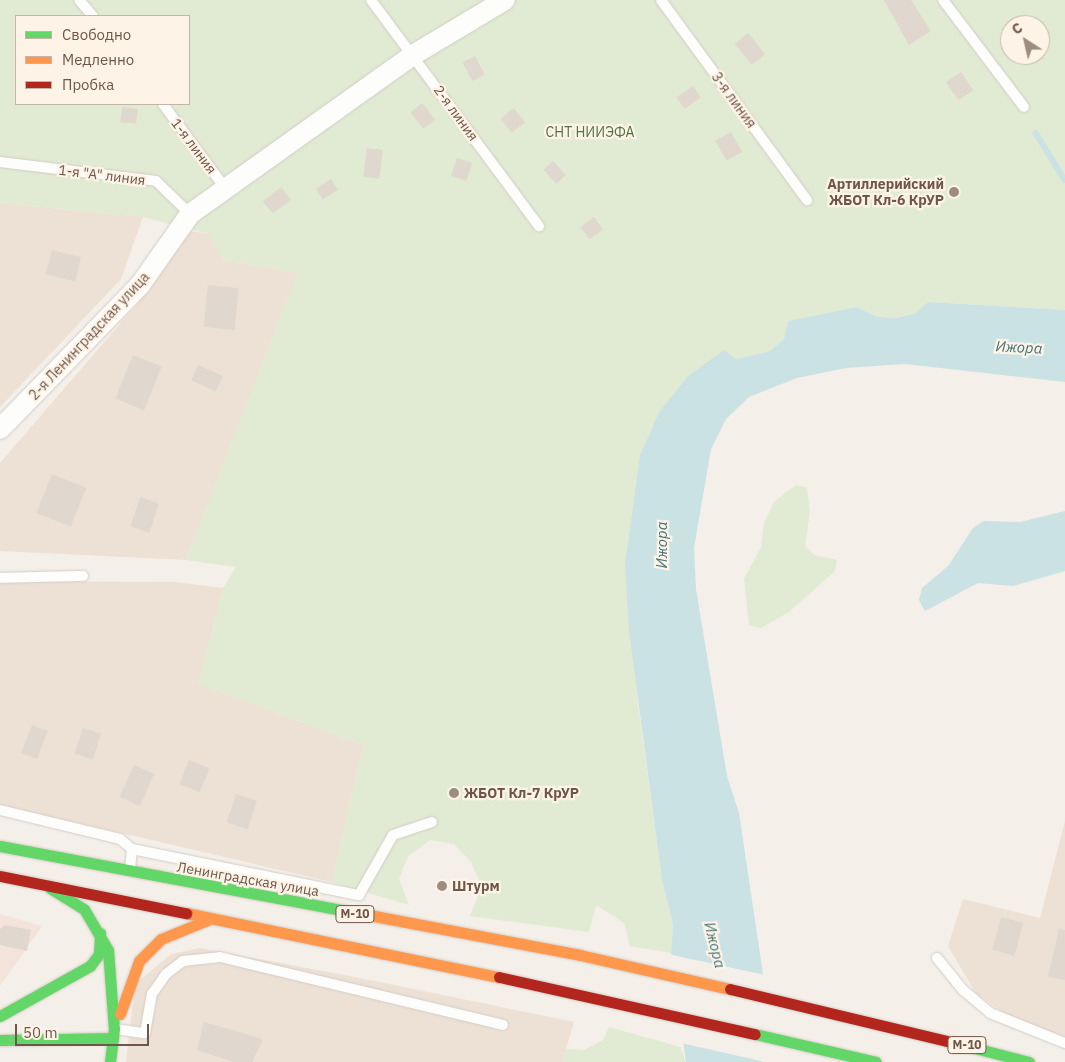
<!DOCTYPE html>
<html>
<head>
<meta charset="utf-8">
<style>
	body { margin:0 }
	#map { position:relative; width:1065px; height:1062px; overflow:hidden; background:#f4efe8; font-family:"IBM Plex Sans",sans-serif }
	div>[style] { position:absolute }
	.residential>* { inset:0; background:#ede1d5 }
	.commercial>* { inset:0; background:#f4e3db }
	.green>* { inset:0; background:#e1ead3 }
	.water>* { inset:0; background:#cae2e4 }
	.pier>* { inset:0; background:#f4efe8 }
	.stream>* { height:5.5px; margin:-2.75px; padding:0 2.75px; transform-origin:2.75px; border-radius:2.75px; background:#cae2e4 }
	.building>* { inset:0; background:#e0d7cf; transform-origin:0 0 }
	.roads { filter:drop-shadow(0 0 1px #d3ccc6) drop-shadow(0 0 1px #d3ccc6) }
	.lane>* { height:10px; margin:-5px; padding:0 5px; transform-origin:5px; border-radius:5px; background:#fdfdfc }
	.street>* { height:20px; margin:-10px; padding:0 10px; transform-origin:10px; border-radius:10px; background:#fdfdfc }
	.fast>* { height:11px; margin:-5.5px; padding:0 5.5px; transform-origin:5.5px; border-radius:5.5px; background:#63d668 }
	.slow>* { height:11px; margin:-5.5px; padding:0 5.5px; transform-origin:5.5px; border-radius:5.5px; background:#ff974d }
	.jam>* { height:11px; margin:-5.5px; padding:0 5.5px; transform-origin:5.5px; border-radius:5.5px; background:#b3261e }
	.dots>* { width:14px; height:14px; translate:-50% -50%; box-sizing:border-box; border:2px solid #fdf4e7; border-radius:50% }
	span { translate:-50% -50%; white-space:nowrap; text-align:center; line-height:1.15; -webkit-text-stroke:4.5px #fdf4e7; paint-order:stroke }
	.shield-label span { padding:1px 4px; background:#fdf4e7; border:1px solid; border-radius:4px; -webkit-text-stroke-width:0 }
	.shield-label { font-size:12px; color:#6f564a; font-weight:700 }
	.street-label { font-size:14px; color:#6f564a }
	.park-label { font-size:14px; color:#547443 }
	.poi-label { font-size:14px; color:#6f564a; font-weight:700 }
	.right { translate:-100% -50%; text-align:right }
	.left { translate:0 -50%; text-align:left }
	.water-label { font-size:15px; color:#43737b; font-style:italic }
	.legend { position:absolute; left:15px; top:15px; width:175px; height:90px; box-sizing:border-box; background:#fdf4e7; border:1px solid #c4b5a8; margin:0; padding:6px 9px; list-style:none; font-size:15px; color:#6f564a }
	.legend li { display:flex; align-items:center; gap:10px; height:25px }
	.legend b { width:25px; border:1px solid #c4b5a8 }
	.north { position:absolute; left:1000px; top:15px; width:50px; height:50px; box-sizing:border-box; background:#fdf4e7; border:1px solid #c4b5a8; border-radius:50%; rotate:325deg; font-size:14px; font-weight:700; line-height:20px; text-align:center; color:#6f564a }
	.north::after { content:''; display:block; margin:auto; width:18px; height:22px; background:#9e8c81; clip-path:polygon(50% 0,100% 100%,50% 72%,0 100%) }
	.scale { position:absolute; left:15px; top:1024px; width:134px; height:22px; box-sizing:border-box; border:2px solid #6f564a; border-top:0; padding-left:6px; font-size:15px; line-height:18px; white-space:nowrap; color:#6f564a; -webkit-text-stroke:4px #fdf4e7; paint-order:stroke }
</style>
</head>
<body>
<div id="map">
	<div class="residential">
		<div style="clip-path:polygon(0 203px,143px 217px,121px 279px,0 407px)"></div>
		<div style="clip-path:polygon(190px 231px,209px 234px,223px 260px,298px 273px,186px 560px,0 551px,0 463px,138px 303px)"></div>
		<div style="clip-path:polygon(0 581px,175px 582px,223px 588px,199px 684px,363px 745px,332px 882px,0 805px)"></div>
		<div style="clip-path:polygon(1065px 821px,1065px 1042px,1015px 1020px,976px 994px,948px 946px,963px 899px,1040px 918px)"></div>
		<div style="clip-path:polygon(200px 948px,355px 977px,574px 1022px,562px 1062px,126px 1062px,135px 984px,171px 954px)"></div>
	</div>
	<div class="commercial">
		<div style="clip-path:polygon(0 914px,42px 926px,0 986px)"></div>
	</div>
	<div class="green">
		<div style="clip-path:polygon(evenodd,0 0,1065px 0,1065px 310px,928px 302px,916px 313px,897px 318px,878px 317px,856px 307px,788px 321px,784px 339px,770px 351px,736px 359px,659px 412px,640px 455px,625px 563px,638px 704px,662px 880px,673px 925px,671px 953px,630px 946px,624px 923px,596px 905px,589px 932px,470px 916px,482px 886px,471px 862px,454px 844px,430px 840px,408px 856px,399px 879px,409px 905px,332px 882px,363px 745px,198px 684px,223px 588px,236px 567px,186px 560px,297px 273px,223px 260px,209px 234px,143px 217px,0 203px,0 0,16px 16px,189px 16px,189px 104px,16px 104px,16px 16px,0 0,1010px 25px,1040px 25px,1040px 55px,1010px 55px,1010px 25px)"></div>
		<div style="clip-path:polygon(796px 485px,807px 488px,810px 512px,805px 546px,814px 555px,837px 560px,835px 571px,789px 612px,761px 628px,749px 625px,744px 579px,761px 547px,764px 523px,775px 501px)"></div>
		<div style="clip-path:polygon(609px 1027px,680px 1047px,686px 1062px,562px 1062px,566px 1049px,584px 1050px,603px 1040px)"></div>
	</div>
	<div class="water">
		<div style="clip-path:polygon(928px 302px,1065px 310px,1065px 382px,905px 364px,846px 368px,797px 378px,749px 397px,726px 419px,711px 449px,694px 548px,696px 589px,727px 776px,739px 813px,763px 974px,762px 1062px,686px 1062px,671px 953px,673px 925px,662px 880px,629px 631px,625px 563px,640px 455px,659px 412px,688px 376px,724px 350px,736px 359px,770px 351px,784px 339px,788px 321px,856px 307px,878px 317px,897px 318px,916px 313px)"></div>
		<div style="clip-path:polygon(1065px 511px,1065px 571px,1013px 586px,978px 583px,925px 611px,919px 600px,922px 588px,948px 566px,973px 528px,984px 521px,1020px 522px)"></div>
	</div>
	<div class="pier">
		<div style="clip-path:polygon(668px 954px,765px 975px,765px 1062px,677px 1042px)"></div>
	</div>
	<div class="stream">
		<div style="left:1036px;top:133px;width:55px;rotate:58.3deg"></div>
	</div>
	<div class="building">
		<div style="clip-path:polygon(884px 0,911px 0,931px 31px,909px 45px)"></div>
		<div style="left:748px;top:33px;width:27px;height:17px;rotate:51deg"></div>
		<div style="left:475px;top:56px;width:21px;height:14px;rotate:62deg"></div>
		<div style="left:961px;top:72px;width:22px;height:18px;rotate:56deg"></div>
		<div style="left:693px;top:86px;width:14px;height:20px;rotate:56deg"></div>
		<div style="left:422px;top:103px;width:21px;height:15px;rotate:51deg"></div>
		<div style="left:122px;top:107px;width:16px;height:15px;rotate:7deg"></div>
		<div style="left:514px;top:108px;width:18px;height:17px;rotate:52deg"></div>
		<div style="left:731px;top:132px;width:23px;height:18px;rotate:61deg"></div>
		<div style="left:367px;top:148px;width:16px;height:29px;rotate:7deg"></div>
		<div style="left:457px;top:158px;width:16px;height:19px;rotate:18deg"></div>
		<div style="left:553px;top:161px;width:19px;height:13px;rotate:47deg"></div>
		<div style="left:331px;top:179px;width:13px;height:18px;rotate:58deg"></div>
		<div style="left:281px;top:187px;width:16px;height:23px;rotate:52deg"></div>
		<div style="left:594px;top:217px;width:15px;height:17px;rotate:53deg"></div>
		<div style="left:52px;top:250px;width:30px;height:25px;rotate:14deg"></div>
		<div style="left:208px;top:285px;width:31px;height:42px;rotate:6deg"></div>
		<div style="left:133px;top:355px;width:31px;height:47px;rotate:22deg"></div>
		<div style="left:198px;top:365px;width:27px;height:17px;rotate:24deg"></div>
		<div style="left:52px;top:474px;width:37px;height:42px;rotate:22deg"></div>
		<div style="left:140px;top:497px;width:20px;height:31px;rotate:18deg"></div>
		<div style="left:32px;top:725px;width:17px;height:30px;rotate:21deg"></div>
		<div style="left:83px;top:728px;width:19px;height:27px;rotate:18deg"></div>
		<div style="left:189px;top:760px;width:22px;height:26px;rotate:22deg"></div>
		<div style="left:134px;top:765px;width:22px;height:35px;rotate:24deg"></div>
		<div style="left:236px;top:794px;width:22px;height:30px;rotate:18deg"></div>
		<div style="left:1001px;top:917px;width:23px;height:34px;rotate:15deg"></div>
		<div style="clip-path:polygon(5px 925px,31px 930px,27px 951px,0 945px,0 929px)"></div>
		<div style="clip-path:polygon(1059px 929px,1065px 930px,1065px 980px,1048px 977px)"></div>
		<div style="clip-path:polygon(204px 1022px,263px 1039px,252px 1062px,234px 1062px,197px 1050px)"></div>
	</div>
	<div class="roads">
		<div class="lane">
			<div style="left:79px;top:0;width:21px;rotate:49deg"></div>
			<div style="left:371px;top:0;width:282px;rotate:53.4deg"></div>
			<div style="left:661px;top:0;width:248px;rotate:53.9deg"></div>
			<div style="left:943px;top:0;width:134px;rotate:52.9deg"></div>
			<div style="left:163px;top:104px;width:106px;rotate:53.5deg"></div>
			<div style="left:0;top:162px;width:157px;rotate:6.9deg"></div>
			<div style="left:156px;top:181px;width:47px;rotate:44.1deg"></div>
			<div style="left:0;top:578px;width:83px;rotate:-1.4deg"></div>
			<div style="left:0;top:810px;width:123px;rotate:13.6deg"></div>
			<div style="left:120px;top:839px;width:16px;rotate:40deg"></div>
			<div style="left:130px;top:869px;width:20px;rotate:-84deg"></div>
			<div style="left:132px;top:849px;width:232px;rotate:11.5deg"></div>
			<div style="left:359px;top:895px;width:69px;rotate:-60.5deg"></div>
			<div style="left:393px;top:835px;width:41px;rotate:-18.4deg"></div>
			<div style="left:937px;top:958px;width:41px;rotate:50.9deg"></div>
			<div style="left:963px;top:990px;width:35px;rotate:40deg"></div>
			<div style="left:990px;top:1013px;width:81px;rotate:21.8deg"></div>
			<div style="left:115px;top:1029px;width:30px;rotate:8deg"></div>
			<div style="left:145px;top:1033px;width:40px;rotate:-80deg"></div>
			<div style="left:152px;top:994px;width:24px;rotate:-55deg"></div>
			<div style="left:166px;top:974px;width:21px;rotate:-37deg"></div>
			<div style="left:183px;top:961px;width:37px;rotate:-6deg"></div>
			<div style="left:220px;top:957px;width:291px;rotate:13.5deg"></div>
		</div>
		<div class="street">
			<div style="left:0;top:429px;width:201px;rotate:-45.8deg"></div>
			<div style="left:140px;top:285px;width:87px;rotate:-54.8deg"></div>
			<div style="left:190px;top:214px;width:274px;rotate:-35.5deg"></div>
			<div style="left:413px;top:55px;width:107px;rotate:-30.9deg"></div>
		</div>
		<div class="fast">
			<div style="left:0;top:846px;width:359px;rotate:10.6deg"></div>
			<div style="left:50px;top:888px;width:40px;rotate:32deg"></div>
			<div style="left:84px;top:909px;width:48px;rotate:59.7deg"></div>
			<div style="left:108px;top:950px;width:79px;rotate:85.7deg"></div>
			<div style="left:114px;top:1029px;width:33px;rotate:97deg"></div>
			<div style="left:0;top:1016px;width:103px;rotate:-29.1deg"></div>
			<div style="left:90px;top:966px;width:15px;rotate:-53deg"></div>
			<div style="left:99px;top:954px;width:21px;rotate:-87deg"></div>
			<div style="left:755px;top:1034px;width:124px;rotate:13deg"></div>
			<div style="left:0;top:1040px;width:113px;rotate:-1deg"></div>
			<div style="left:967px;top:1046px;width:64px;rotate:14.5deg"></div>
		</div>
		<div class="slow">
			<div style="left:353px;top:912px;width:231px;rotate:10.7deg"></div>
			<div style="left:580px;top:955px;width:154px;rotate:12.8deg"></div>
			<div style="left:186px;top:913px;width:319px;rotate:11.6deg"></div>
			<div style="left:120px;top:1014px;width:56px;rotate:-70.3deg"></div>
			<div style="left:139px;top:961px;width:31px;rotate:-45deg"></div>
			<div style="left:161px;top:939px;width:53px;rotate:-22.2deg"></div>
		</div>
		<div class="jam">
			<div style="left:0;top:876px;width:190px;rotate:11.3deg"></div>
			<div style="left:499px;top:977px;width:262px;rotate:12.6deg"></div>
			<div style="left:730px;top:989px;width:244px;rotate:13.5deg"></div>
		</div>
	</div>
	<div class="dots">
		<div style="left:954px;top:192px;background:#9e8c81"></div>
		<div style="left:454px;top:793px;background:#9e8c81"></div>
		<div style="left:442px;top:886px;background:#9e8c81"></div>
	</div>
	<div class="shield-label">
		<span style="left:355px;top:914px">М-10</span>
		<span style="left:967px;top:1045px">М-10</span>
	</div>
	<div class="street-label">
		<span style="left:734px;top:100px;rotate:54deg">3-я линия</span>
		<span style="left:456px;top:113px;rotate:54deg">2-я линия</span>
		<span style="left:194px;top:146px;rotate:53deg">1-я линия</span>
		<span style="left:102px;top:175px;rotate:7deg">1-я "А" линия</span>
		<span style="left:89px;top:336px;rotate:-47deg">2-я Ленинградская улица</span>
		<span style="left:248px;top:879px;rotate:10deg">Ленинградская улица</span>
	</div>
	<div class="park-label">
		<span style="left:590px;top:132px">СНТ НИИЭФА</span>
	</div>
	<div class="poi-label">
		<span class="right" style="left:944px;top:192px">Артиллерийский<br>ЖБОТ Кл-6 КрУР</span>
		<span class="left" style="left:464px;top:793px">ЖБОТ Кл-7 КрУР</span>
		<span class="left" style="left:452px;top:886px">Штурм</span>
	</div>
	<div class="water-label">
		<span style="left:1019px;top:347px;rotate:3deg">Ижора</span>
		<span style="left:662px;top:545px;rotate:-90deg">Ижора</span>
		<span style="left:715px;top:945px;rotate:76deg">Ижора</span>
	</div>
	<ul class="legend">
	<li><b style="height:6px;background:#63d668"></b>Свободно</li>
	<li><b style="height:6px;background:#ff974d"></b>Медленно</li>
	<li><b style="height:6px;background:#b3261e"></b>Пробка</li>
	</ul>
	<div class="north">С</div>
	<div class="scale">50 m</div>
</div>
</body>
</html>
